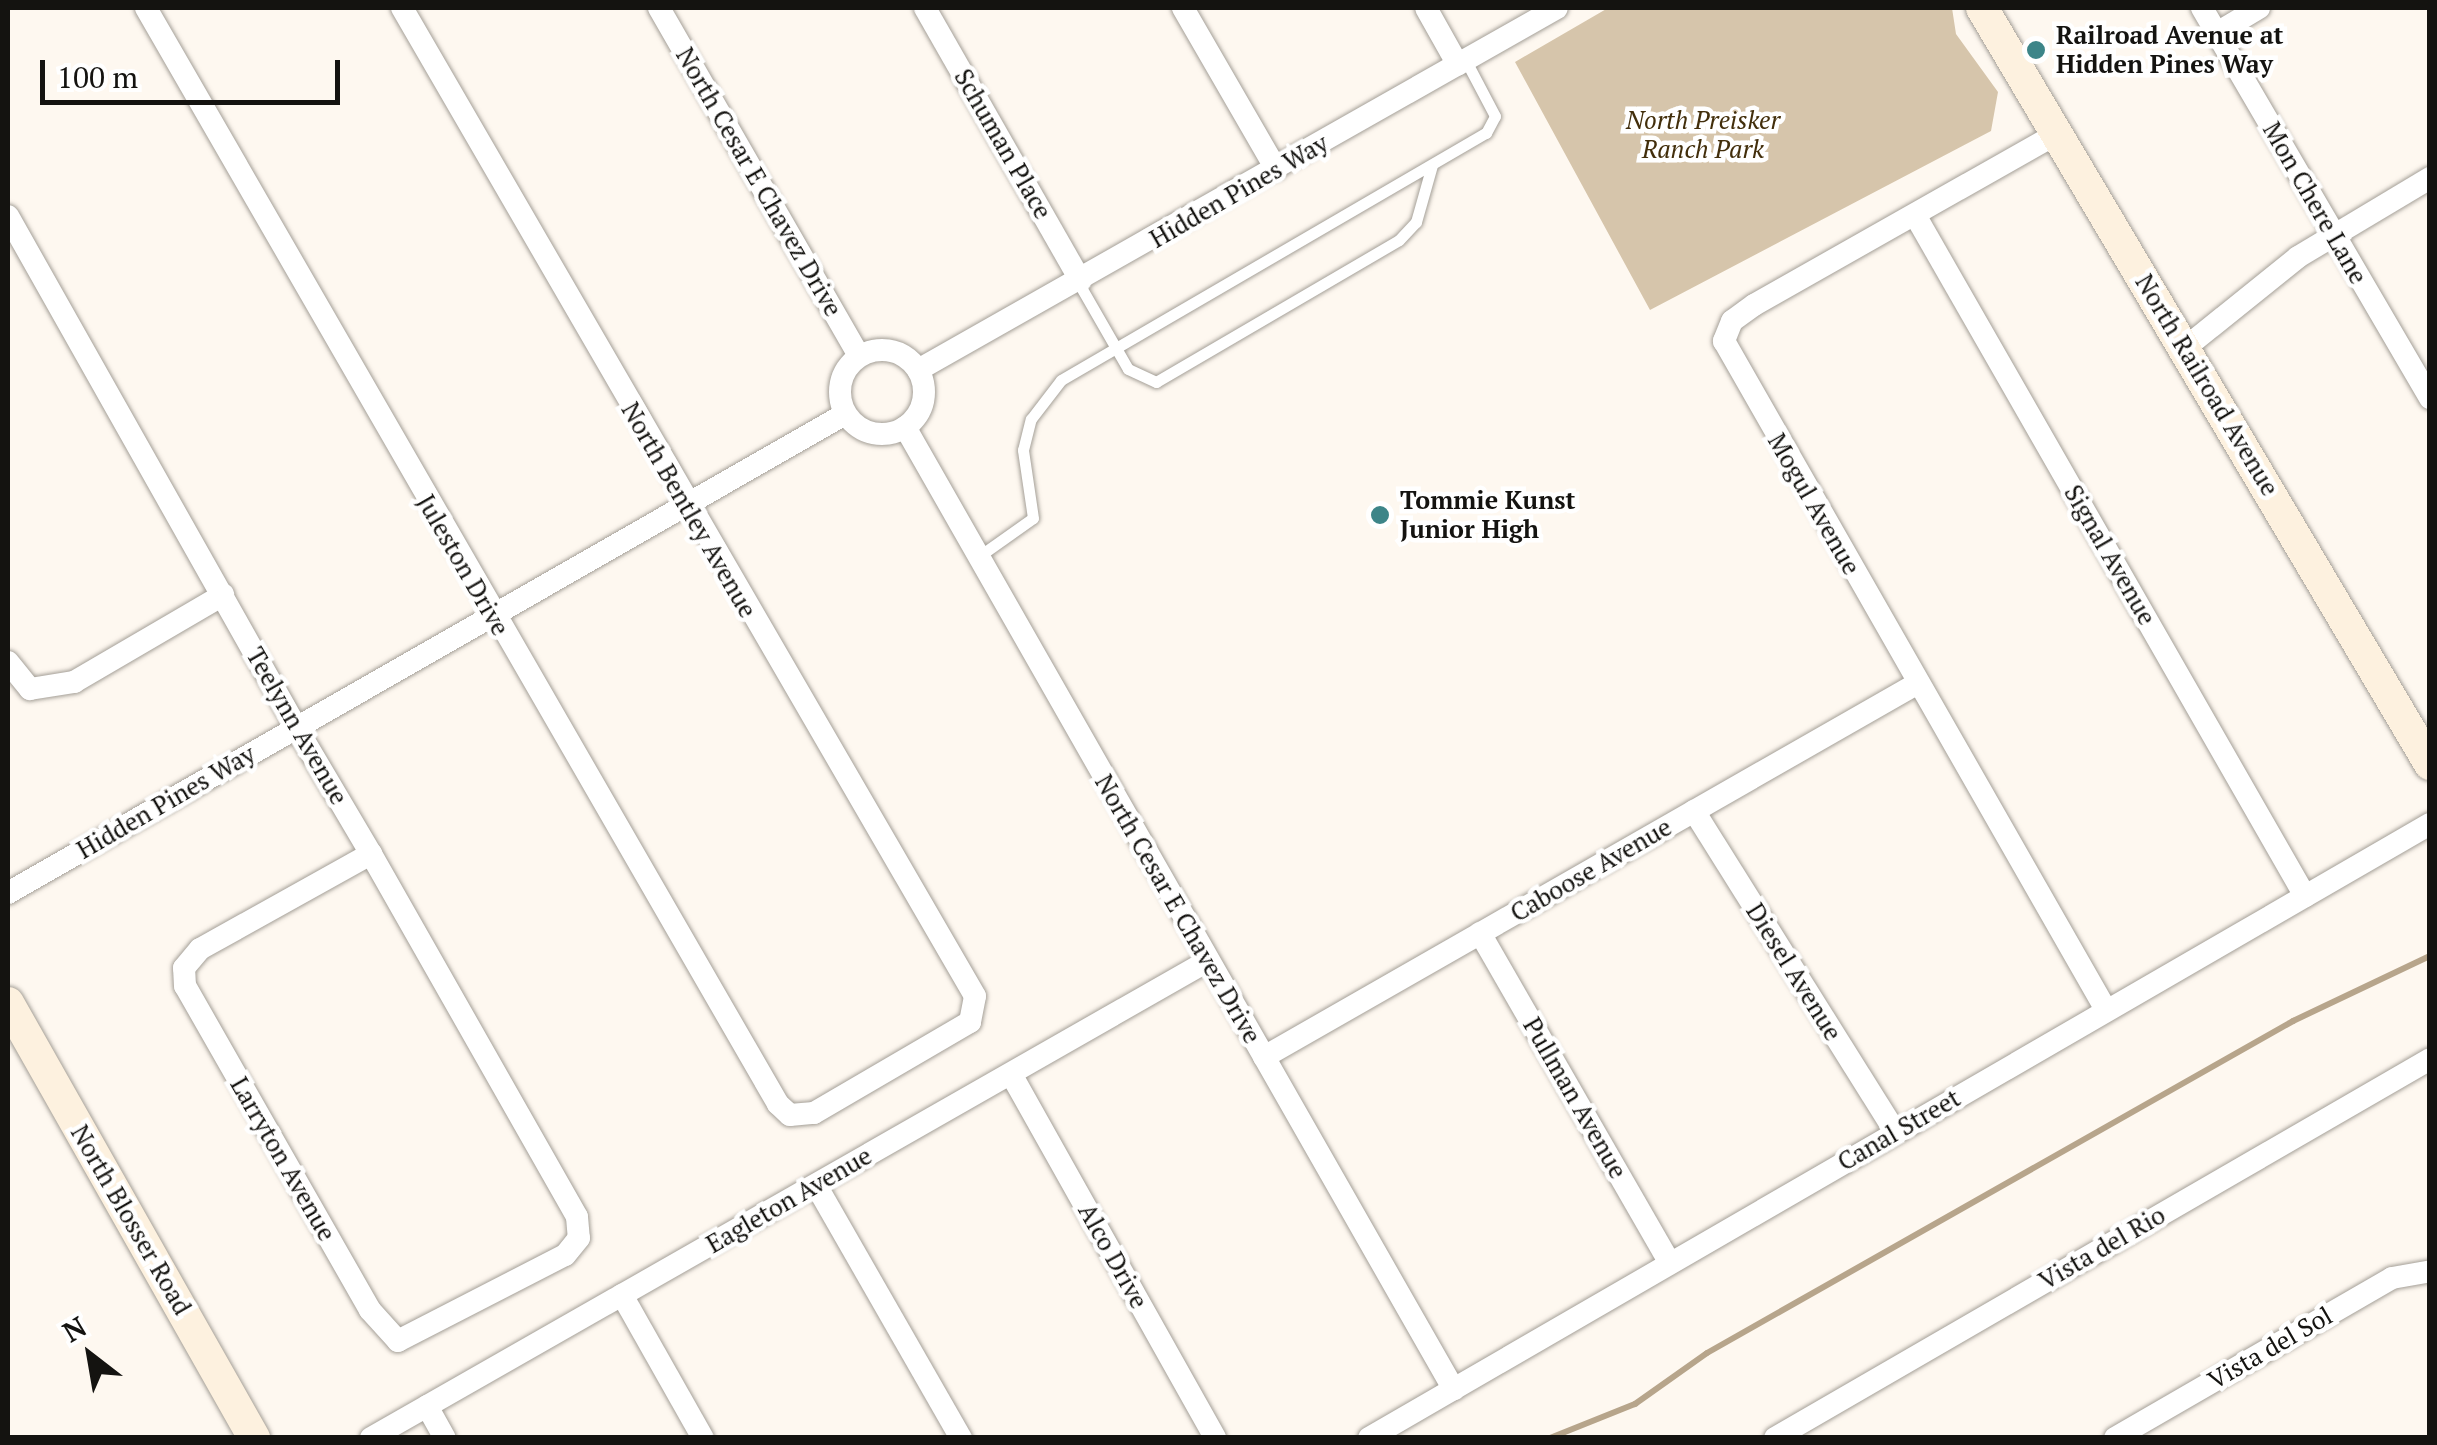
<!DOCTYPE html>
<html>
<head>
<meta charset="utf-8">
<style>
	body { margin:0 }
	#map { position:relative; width:2437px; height:1445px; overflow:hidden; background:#fef8f0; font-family:"PT Serif",serif }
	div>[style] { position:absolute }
	.green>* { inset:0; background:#d6c5ab }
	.stream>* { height:6px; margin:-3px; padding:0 3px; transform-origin:3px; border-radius:3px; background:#b7a58b }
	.roads { filter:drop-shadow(0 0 2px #a49f97) drop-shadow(0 0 2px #a49f97) }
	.lane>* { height:11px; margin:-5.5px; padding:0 5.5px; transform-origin:5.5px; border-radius:5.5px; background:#fff }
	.street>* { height:22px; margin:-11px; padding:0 11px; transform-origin:11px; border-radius:11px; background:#fff }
	.street>.ring { margin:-11px; padding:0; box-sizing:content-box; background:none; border:22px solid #fff; border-radius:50% }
	.secondary>* { height:32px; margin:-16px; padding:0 16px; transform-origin:16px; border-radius:16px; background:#fdf1df }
	.dots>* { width:28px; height:28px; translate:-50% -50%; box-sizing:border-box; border:5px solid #fff; border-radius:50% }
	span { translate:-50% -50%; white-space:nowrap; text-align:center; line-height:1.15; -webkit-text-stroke:9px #fff; paint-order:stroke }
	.poi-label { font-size:25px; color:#141310; font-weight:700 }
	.left { translate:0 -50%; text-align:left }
	.park-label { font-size:25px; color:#422e0b; font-style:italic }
	.street-label { font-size:25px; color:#141310 }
	.frame { position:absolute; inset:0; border:10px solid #141310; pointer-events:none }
	.north { position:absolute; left:40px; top:1305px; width:100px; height:100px; -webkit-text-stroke:8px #fff; paint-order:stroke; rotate:329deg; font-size:28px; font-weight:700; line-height:40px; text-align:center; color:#141310 }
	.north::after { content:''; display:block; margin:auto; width:35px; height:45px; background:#141310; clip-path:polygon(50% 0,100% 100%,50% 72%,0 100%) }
	.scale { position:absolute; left:40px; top:60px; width:300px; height:45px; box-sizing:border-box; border:5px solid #141310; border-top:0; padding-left:12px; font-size:30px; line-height:35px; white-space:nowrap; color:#141310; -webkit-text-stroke:8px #fff; paint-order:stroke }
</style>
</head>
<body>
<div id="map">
	<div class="green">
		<div style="clip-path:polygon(1608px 8px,1952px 8px,1956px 34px,1998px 92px,1991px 131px,1650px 310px,1515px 62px)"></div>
	</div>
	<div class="stream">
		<div style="left:1550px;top:1438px;width:92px;rotate:-21.8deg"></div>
		<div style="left:1635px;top:1404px;width:88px;rotate:-35.3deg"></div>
		<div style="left:1707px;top:1353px;width:674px;rotate:-29.53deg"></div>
		<div style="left:2293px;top:1021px;width:152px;rotate:-25.4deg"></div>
	</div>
	<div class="roads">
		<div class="lane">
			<div style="left:1078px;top:282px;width:100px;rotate:60.1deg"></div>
			<div style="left:1128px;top:369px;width:31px;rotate:25deg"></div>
			<div style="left:1156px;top:382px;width:281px;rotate:-30.3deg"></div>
			<div style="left:1399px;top:240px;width:25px;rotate:-47deg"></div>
			<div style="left:1416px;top:222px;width:59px;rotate:-74.3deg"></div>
			<div style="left:978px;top:557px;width:67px;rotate:-35.3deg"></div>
			<div style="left:1033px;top:518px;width:69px;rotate:-98.4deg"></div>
			<div style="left:1023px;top:450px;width:32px;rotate:-76deg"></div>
			<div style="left:1031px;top:419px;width:49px;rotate:-52.4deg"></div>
			<div style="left:1061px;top:380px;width:492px;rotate:-30.2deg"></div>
			<div style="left:1486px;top:133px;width:19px;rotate:-62deg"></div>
			<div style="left:1495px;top:116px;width:62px;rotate:-117.8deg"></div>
		</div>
		<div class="street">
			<div style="left:146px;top:8px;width:1265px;rotate:60.03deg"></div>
			<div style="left:778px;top:1104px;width:16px;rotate:43deg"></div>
			<div style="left:790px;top:1115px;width:24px;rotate:-5deg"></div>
			<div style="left:814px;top:1113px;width:181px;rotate:-30.3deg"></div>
			<div style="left:970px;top:1022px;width:26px;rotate:-79deg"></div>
			<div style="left:975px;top:996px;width:1142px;rotate:-120.11deg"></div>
			<div style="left:659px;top:8px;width:401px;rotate:60.1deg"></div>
			<div style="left:925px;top:8px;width:314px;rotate:60.3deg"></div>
			<div style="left:1183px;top:8px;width:186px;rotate:60deg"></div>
			<div style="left:1426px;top:8px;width:65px;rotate:60.7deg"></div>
			<div style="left:2202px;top:8px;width:452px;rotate:59.7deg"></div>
			<div style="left:2217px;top:33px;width:49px;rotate:-30.8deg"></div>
			<div style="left:2058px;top:133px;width:349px;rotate:150.5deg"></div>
			<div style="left:1754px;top:305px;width:27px;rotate:144deg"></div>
			<div style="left:1732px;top:321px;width:22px;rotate:112deg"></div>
			<div style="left:1724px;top:341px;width:770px;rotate:60.27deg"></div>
			<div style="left:1915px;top:215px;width:785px;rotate:60.2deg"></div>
			<div style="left:8px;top:216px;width:587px;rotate:60.59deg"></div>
			<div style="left:296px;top:727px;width:147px;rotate:59.4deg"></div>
			<div style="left:371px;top:854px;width:417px;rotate:60.4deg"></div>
			<div style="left:577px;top:1217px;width:21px;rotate:85deg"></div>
			<div style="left:579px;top:1238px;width:22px;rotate:129deg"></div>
			<div style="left:565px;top:1255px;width:188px;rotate:152.8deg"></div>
			<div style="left:398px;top:1341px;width:42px;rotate:-132.1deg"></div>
			<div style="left:370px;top:1310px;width:373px;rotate:-119.7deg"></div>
			<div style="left:185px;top:986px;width:18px;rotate:-93deg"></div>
			<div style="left:184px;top:968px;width:25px;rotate:-50deg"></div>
			<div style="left:200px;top:949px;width:196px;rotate:-29.1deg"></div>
			<div style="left:2185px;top:348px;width:145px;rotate:-38.8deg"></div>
			<div style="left:2298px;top:257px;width:154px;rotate:-30.9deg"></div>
			<div class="ring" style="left:840px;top:350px;width:62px;height:62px"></div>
			<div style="left:918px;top:370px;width:734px;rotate:-29.53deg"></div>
			<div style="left:905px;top:427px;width:1108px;rotate:60.31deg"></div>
			<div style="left:8px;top:662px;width:35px;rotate:51deg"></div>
			<div style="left:30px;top:689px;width:45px;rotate:-9deg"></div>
			<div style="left:74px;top:682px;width:173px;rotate:-30.3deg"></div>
			<div style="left:1694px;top:811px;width:379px;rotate:57.9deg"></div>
			<div style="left:8px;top:893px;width:964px;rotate:-29.78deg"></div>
			<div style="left:1480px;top:933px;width:379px;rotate:60.1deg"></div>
			<div style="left:1264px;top:1057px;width:753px;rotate:-29.76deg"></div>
			<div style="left:1011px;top:1074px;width:417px;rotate:60.7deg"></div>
			<div style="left:816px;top:1185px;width:292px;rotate:60.2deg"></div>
			<div style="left:622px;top:1295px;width:164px;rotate:60.5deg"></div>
			<div style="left:427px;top:1406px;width:37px;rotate:61deg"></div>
			<div style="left:371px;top:1438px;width:961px;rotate:-29.69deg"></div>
			<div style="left:1369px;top:1438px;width:1226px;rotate:-30.06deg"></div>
			<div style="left:1775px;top:1438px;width:757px;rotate:-30.05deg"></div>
			<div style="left:2115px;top:1438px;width:320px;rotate:-30deg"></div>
			<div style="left:2392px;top:1278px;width:39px;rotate:-10deg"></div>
		</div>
		<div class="secondary">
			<div style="left:1982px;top:8px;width:879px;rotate:59.35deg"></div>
			<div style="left:8px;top:1003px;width:500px;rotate:60.5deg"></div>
		</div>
	</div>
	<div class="dots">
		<div style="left:2036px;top:50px;background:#3d8588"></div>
		<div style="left:1380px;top:515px;background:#3d8588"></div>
	</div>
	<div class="poi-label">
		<span class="left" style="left:2056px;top:50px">Railroad Avenue at<br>Hidden Pines Way</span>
		<span class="left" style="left:1400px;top:515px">Tommie Kunst<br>Junior High</span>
	</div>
	<div class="park-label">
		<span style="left:1703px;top:135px">North Preisker<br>Ranch Park</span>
	</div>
	<div class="street-label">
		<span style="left:1003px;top:144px;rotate:60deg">Schuman Place</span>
		<span style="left:759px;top:182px;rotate:60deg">North Cesar E Chavez Drive</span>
		<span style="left:1239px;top:191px;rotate:-30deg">Hidden Pines Way</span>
		<span style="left:2315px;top:203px;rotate:60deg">Mon Chere Lane</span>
		<span style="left:2207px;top:385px;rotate:59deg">North Railroad Avenue</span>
		<span style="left:1814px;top:504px;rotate:60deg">Mogul Avenue</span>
		<span style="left:689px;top:510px;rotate:60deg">North Bentley Avenue</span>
		<span style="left:2110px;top:555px;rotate:60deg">Signal Avenue</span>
		<span style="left:463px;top:565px;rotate:60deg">Juleston Drive</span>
		<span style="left:297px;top:726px;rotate:60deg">Teelynn Avenue</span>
		<span style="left:166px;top:802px;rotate:-30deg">Hidden Pines Way</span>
		<span style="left:1591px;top:870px;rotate:-30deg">Caboose Avenue</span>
		<span style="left:1178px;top:909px;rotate:60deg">North Cesar E Chavez Drive</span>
		<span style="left:1794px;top:972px;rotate:58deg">Diesel Avenue</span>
		<span style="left:1575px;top:1098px;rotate:60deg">Pullman Avenue</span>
		<span style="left:1899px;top:1130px;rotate:-30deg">Canal Street</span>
		<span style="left:283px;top:1159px;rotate:60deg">Larryton Avenue</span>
		<span style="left:789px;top:1200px;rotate:-30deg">Eagleton Avenue</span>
		<span style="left:131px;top:1220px;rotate:60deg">North Blosser Road</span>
		<span style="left:2102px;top:1248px;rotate:-30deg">Vista del Rio</span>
		<span style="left:1113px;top:1256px;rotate:61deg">Alco Drive</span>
		<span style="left:2270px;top:1348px;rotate:-30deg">Vista del Sol</span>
	</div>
	<div class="frame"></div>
	<div class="north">N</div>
	<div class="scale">100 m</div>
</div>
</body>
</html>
